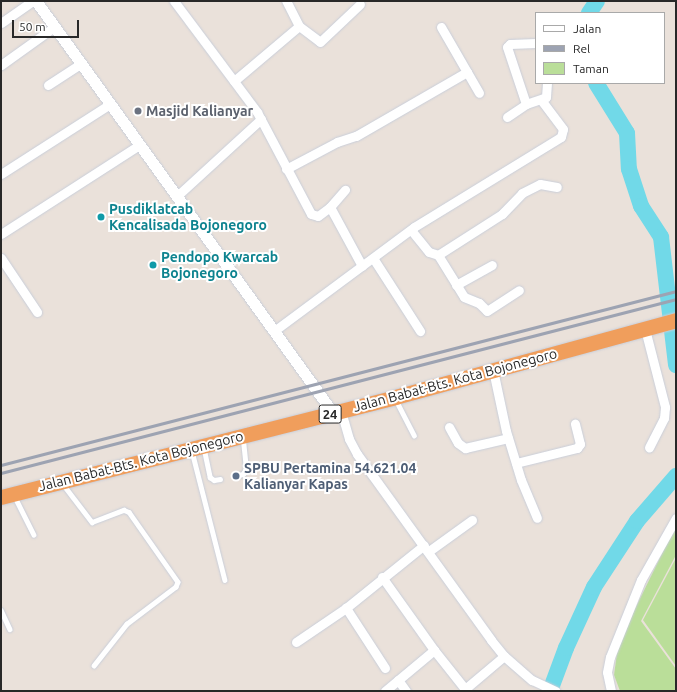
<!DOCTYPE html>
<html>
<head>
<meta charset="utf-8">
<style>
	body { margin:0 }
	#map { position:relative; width:677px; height:692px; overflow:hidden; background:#eae1da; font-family:Ubuntu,sans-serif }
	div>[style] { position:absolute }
	.green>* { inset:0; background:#bade99 }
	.river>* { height:16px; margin:-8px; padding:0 8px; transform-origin:8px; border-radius:8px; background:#71d9e8 }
	.roads { filter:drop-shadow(0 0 1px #c9ced9) drop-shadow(0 0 1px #c9ced9) }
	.service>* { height:4.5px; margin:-2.25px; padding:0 2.25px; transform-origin:2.25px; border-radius:2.25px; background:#fff }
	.minor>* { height:9px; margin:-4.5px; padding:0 4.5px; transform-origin:4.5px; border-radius:4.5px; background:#fff }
	.tertiary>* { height:11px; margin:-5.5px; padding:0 5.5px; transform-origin:5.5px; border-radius:5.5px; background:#fff }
	.trunk>* { height:15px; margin:-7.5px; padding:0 7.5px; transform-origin:7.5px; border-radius:7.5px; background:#f09e5c }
	.rail>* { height:2.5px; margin:-1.25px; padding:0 1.25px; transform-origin:1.25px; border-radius:1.25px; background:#9da3b2 }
	.dots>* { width:11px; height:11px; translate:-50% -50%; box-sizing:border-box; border:2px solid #fff; border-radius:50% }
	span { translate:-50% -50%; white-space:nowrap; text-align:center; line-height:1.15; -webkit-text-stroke:4px #fff; paint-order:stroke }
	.shield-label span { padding:1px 3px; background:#fff; border:1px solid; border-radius:3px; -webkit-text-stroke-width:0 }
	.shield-label { font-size:13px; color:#282828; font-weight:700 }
	.worship-label { font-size:14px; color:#5b616d; font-weight:700 }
	.left { translate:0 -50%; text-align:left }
	.culture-label { font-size:14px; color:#0d838f; font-weight:700 }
	.street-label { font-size:14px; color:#282828 }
	.service-label { font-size:14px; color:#4e5e75; font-weight:700 }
	.frame { position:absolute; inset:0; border:2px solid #282828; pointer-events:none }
	.legend { position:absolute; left:535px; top:12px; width:130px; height:72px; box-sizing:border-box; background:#fff; border:1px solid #a9a9a9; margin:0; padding:5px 7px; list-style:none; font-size:12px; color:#282828 }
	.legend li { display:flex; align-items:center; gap:8px; height:20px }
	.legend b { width:20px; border:1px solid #a9a9a9 }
	.scale { position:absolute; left:12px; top:20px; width:67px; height:18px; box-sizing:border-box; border:2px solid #282828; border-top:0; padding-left:5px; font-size:12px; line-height:14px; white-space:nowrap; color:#282828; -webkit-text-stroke:3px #fff; paint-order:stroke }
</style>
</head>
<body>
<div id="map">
	<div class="green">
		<div style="clip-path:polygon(676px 525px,676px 555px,641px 621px,676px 669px,676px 691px,620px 691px,614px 675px,617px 653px,631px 617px)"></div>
		<div style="clip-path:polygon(676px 558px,676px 666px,643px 620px)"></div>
	</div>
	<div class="river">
		<div style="left:589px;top:13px;width:14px;rotate:-56deg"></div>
		<div style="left:596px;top:83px;width:59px;rotate:58.2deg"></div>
		<div style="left:627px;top:133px;width:36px;rotate:87deg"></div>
		<div style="left:629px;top:169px;width:39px;rotate:72deg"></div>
		<div style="left:641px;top:206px;width:37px;rotate:57deg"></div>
		<div style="left:661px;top:237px;width:129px;rotate:83.3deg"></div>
		<div style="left:550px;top:691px;width:46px;rotate:-69.6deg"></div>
		<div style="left:566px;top:648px;width:67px;rotate:-65.3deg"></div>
		<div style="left:594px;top:587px;width:79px;rotate:-56.9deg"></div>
		<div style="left:637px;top:521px;width:60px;rotate:-49.1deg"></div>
	</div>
	<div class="roads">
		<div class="service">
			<div style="left:395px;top:398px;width:42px;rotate:62.8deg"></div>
			<div style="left:204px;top:448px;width:30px;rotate:78deg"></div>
			<div style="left:210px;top:477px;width:5px;rotate:37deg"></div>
			<div style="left:214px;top:480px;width:6px;rotate:-9deg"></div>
			<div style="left:192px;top:451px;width:133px;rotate:75.7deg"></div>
			<div style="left:236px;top:476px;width:7px;rotate:-16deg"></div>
			<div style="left:243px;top:474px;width:6px;rotate:-59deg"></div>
			<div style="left:246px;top:469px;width:30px;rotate:-96deg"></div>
			<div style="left:63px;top:484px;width:48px;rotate:52.7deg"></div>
			<div style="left:92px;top:522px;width:34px;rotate:-21deg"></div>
			<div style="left:124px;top:510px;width:5px;rotate:22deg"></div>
			<div style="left:129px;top:512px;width:85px;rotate:55deg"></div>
			<div style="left:178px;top:582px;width:5px;rotate:112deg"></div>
			<div style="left:176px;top:587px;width:61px;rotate:142.9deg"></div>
			<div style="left:127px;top:624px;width:53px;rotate:128.2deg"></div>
			<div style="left:15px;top:497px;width:42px;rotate:63.4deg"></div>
			<div style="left:1px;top:610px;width:21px;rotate:65deg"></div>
		</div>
		<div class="minor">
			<div style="left:174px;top:1px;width:139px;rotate:53.2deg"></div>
			<div style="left:257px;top:112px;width:115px;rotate:62.1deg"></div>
			<div style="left:311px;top:214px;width:7px;rotate:16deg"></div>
			<div style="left:318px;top:216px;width:15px;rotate:-37deg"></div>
			<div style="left:330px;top:207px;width:67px;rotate:61.5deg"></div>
			<div style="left:1px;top:23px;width:38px;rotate:-35deg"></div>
			<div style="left:299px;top:26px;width:26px;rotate:37deg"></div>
			<div style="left:320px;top:42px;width:55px;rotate:-43.5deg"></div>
			<div style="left:536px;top:43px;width:26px;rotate:178deg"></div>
			<div style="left:510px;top:44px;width:4px;rotate:135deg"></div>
			<div style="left:507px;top:47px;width:60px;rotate:71.6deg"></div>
			<div style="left:526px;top:104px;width:21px;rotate:-19deg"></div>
			<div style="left:546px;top:97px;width:14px;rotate:-86deg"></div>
			<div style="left:1px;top:65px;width:65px;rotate:-35.6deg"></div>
			<div style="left:467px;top:72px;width:24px;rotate:60deg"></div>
			<div style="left:234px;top:81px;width:85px;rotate:-40.2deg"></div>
			<div style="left:299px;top:26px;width:28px;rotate:-117deg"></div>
			<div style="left:48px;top:85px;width:38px;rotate:-33deg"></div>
			<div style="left:507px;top:117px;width:23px;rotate:-34deg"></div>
			<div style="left:286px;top:169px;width:58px;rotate:-27.9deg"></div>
			<div style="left:337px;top:142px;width:20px;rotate:-18deg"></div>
			<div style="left:356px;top:136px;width:128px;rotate:-30deg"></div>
			<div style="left:467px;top:72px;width:52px;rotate:-120deg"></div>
			<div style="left:1px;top:174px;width:130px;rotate:-32.7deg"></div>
			<div style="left:177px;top:196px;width:114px;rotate:-42.5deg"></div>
			<div style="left:330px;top:207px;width:23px;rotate:-49deg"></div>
			<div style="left:411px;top:230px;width:28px;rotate:51deg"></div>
			<div style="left:429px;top:252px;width:9px;rotate:18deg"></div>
			<div style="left:438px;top:255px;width:76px;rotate:-32.6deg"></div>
			<div style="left:502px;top:214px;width:29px;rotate:-46deg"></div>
			<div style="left:522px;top:193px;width:20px;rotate:-27deg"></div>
			<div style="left:540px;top:184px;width:17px;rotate:10deg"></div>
			<div style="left:1px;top:234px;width:164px;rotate:-32.8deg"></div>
			<div style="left:438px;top:255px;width:49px;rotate:58.2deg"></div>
			<div style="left:464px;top:297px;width:16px;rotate:22deg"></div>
			<div style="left:479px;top:303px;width:11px;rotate:45deg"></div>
			<div style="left:487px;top:311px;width:38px;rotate:-33deg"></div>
			<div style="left:1px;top:258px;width:65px;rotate:56.3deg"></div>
			<div style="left:373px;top:258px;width:87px;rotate:57.2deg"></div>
			<div style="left:456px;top:285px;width:41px;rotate:-29.1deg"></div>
			<div style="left:645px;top:329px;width:81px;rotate:75.6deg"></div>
			<div style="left:665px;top:407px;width:11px;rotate:95deg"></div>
			<div style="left:664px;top:418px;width:33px;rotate:117deg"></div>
			<div style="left:274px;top:331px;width:174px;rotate:-36.6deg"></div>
			<div style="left:414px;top:227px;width:172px;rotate:-31.5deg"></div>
			<div style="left:561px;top:137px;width:8px;rotate:-76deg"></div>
			<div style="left:563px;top:129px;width:36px;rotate:-127deg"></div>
			<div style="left:493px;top:370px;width:62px;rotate:78deg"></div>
			<div style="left:506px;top:431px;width:51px;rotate:73deg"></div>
			<div style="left:521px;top:480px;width:41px;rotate:67.2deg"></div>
			<div style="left:341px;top:411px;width:29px;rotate:74deg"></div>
			<div style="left:349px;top:439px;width:17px;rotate:62deg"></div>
			<div style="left:357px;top:454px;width:229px;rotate:54.2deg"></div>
			<div style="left:491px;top:640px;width:21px;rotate:51deg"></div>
			<div style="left:504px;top:656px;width:37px;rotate:41deg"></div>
			<div style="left:532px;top:680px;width:26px;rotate:25deg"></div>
			<div style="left:449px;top:427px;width:18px;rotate:61deg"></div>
			<div style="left:458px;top:443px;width:9px;rotate:36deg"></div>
			<div style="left:465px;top:448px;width:44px;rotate:-13.1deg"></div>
			<div style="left:516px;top:463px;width:63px;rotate:-13.8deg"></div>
			<div style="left:577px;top:448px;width:5px;rotate:-53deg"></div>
			<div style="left:580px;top:444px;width:21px;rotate:-104deg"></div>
			<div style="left:429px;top:551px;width:53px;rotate:-35.8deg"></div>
			<div style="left:382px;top:577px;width:90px;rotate:54.5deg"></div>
			<div style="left:434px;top:650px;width:50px;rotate:51.5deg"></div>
			<div style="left:465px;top:689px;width:51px;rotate:-40.2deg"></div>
			<div style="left:296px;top:642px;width:60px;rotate:-34.2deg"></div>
			<div style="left:385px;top:668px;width:72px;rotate:-123deg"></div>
			<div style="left:346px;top:608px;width:100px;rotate:-38.9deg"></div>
			<div style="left:398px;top:680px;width:14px;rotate:54deg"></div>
			<div style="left:385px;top:691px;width:64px;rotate:-39.9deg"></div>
			<div style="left:611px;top:691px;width:19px;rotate:-102deg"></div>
			<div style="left:607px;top:672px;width:15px;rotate:-79deg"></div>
			<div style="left:610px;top:657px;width:83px;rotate:-68.1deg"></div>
			<div style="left:641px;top:580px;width:71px;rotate:-60.6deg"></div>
		</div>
		<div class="tertiary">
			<div style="left:36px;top:1px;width:508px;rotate:54.21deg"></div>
		</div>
		<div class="trunk">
			<div style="left:1px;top:497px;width:406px;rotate:-14.2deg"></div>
			<div style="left:395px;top:397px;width:291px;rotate:-15.3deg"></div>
		</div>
	</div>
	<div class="rail">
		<div style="left:1px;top:465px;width:697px;rotate:-14.45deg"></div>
		<div style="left:1px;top:473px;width:697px;rotate:-14.45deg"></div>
	</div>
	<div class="dots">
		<div style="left:138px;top:111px;background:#6b7280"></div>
		<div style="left:101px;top:217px;background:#0f9aa8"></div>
		<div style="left:153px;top:265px;background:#0f9aa8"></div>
		<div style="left:236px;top:476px;background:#5c6f8a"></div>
	</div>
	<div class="shield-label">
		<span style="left:330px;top:414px">24</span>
	</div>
	<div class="worship-label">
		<span class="left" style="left:146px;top:111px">Masjid Kalianyar</span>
	</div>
	<div class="culture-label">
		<span class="left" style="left:109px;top:217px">Pusdiklatcab<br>Kencalisada Bojonegoro</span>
		<span class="left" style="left:161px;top:265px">Pendopo Kwarcab<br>Bojonegoro</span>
	</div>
	<div class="street-label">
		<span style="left:455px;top:380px;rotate:-15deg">Jalan Babat-Bts. Kota Bojonegoro</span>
		<span style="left:141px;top:461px;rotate:-14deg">Jalan Babat-Bts. Kota Bojonegoro</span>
	</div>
	<div class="service-label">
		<span class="left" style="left:244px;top:476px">SPBU Pertamina 54.621.04<br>Kalianyar Kapas</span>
	</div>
	<div class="frame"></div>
	<ul class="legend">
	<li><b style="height:5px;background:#fff"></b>Jalan</li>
	<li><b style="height:5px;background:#9da3b2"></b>Rel</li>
	<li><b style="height:11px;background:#bade99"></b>Taman</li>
	</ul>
	<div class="scale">50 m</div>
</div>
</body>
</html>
